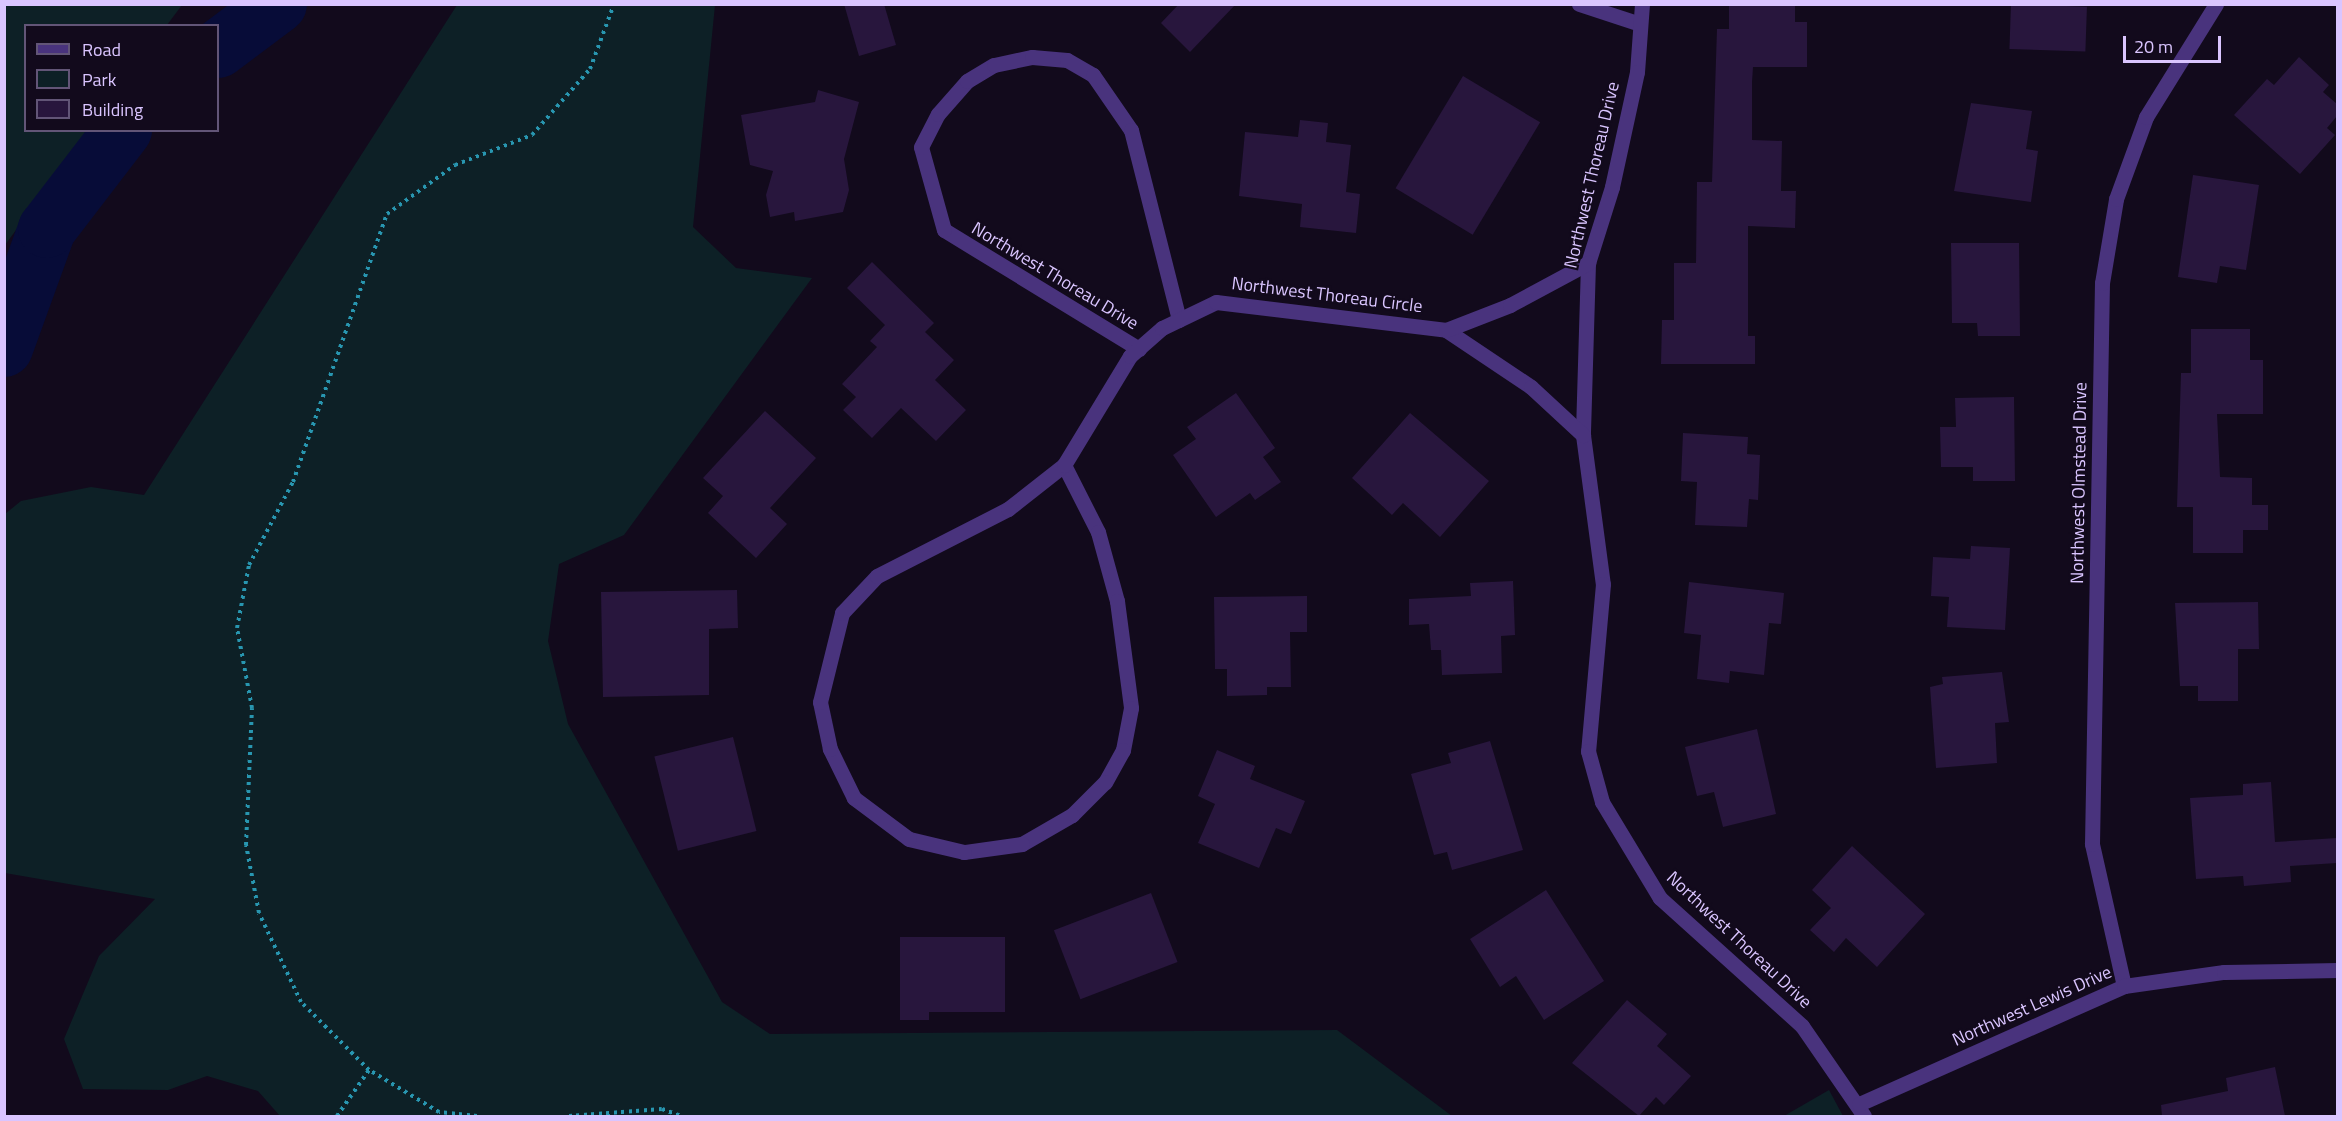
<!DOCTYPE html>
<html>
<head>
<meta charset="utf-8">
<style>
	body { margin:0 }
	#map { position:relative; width:2342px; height:1121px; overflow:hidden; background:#120a1c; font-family:"Titillium Web",sans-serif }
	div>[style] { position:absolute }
	.green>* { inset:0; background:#0d2026 }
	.river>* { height:58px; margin:-29px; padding:0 29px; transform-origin:29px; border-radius:29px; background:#070c38 }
	.building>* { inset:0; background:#28163d; transform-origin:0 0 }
	.path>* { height:4px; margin-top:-2px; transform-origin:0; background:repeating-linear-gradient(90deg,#2896b0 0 3px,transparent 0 7.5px) }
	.minor>* { height:15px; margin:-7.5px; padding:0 7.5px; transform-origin:7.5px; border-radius:7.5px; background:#49337d }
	span { translate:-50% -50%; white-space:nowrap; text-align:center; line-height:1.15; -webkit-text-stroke:4.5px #120a1c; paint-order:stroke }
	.street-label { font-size:18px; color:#dac5ff }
	.frame { position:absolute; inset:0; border:6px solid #dac5ff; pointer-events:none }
	.legend { position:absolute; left:24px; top:24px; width:195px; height:108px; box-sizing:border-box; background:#120a1c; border:2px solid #625577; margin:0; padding:8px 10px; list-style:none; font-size:18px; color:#dac5ff }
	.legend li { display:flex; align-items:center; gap:12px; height:30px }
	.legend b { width:30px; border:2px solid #625577 }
	.scale { position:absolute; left:2123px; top:36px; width:98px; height:27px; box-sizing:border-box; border:3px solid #dac5ff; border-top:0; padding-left:8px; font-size:18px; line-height:21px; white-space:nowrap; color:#dac5ff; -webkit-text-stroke:4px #120a1c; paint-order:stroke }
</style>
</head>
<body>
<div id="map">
	<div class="green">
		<div style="clip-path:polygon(5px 4px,182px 5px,167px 25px,26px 26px,26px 130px,89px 131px,5px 245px)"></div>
		<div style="clip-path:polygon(457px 5px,715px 5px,693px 227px,736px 268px,812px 278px,624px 535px,559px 564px,548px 641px,568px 724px,722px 1002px,770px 1034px,1337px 1030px,1452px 1116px,280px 1116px,258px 1091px,207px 1076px,168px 1090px,83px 1089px,64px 1039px,99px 956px,155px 899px,5px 873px,5px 514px,21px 501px,91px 487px,144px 495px)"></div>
		<div style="clip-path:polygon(1829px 1090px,1843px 1116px,1784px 1116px)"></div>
	</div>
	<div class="river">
		<div style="left:218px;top:49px;width:75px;rotate:-36.9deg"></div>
		<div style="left:4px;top:348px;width:127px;rotate:-70.1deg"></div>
		<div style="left:47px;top:229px;width:125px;rotate:-52.5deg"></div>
	</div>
	<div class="building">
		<div style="clip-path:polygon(844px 4px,884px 4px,896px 45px,859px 56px)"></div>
		<div style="clip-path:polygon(1179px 4px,1236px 4px,1190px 52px,1161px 23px)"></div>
		<div style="clip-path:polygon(1729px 4px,1795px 4px,1795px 22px,1807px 22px,1807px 67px,1753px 67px,1752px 82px,1752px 140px,1782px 141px,1781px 191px,1796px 191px,1795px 228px,1748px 226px,1748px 336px,1755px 336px,1755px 364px,1661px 364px,1662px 320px,1674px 320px,1674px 263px,1696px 263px,1697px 182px,1712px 182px,1717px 29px,1729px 29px)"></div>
		<div style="left:2011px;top:4px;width:76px;height:45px;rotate:2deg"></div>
		<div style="clip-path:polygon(2299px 57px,2329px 85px,2323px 92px,2337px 104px,2337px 116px,2327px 128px,2335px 135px,2300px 174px,2234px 115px,2267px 79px,2274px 85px)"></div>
		<div style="left:1463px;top:76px;width:90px;height:131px;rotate:31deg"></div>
		<div style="clip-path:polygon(818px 90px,859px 102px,844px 159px,849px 190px,843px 212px,795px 221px,794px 212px,770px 217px,766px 195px,773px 171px,750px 165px,741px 115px,815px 102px)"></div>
		<div style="clip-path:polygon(1971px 103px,2032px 111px,2026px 149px,2038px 151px,2031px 202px,1954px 191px)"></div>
		<div style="clip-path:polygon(1300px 120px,1328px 123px,1326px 142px,1351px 145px,1346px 192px,1360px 194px,1356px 233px,1300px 227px,1302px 204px,1239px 196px,1245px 132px,1298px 137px)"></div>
		<div style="clip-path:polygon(2193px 175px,2259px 185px,2246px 270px,2220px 266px,2217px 283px,2178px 277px)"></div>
		<div style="clip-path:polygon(1951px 243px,2019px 243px,2020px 336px,1978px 336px,1977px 323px,1952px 323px)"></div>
		<div style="clip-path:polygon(872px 262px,934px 323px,925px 332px,954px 360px,935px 380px,966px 410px,936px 441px,901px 408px,872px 438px,843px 410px,856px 397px,842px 384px,877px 347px,870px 341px,885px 325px,847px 288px)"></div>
		<div style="clip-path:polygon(2191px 329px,2250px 329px,2250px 360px,2263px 360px,2263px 414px,2217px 414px,2220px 477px,2252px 478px,2252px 505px,2268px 505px,2268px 530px,2243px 530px,2243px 553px,2193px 553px,2193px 507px,2177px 507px,2181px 373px,2191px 373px)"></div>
		<div style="clip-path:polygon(1236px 393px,1275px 448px,1263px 457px,1281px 482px,1255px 500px,1250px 493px,1216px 517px,1173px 455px,1196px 439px,1187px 427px)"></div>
		<div style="clip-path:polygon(2014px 397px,2015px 481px,1973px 481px,1973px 467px,1941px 467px,1940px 427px,1956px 427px,1955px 398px)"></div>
		<div style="clip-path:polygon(765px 411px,816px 458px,770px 508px,787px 524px,756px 558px,708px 513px,723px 496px,703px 478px)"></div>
		<div style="clip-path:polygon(1410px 413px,1489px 481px,1440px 537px,1403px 503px,1392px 515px,1352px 478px)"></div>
		<div style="clip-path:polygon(1683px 433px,1748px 437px,1747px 454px,1760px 455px,1758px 500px,1749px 499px,1747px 527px,1695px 525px,1697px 482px,1681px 481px)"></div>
		<div style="clip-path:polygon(1971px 546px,2010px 548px,2005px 630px,1947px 627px,1949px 597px,1931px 596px,1933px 557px,1970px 559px)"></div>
		<div style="clip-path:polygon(1513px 581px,1515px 635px,1501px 636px,1502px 673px,1442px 675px,1441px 650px,1431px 650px,1429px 624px,1409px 625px,1409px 599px,1471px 596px,1470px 583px)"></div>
		<div style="clip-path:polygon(1689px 582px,1784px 593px,1781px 624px,1769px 623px,1764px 675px,1730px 671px,1729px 683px,1697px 679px,1701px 635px,1684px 633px)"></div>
		<div style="clip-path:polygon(737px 590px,738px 628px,709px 629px,709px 695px,603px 697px,601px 592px)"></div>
		<div style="clip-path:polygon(1307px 596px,1307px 632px,1290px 632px,1291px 687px,1267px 687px,1267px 695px,1227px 696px,1227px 669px,1215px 669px,1214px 597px)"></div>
		<div style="clip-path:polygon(2258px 602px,2259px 649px,2238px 649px,2238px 701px,2198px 701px,2198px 686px,2180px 686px,2175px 603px)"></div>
		<div style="clip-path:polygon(2002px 672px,2009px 722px,1995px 723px,1997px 763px,1936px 768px,1930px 687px,1943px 684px,1942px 677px)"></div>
		<div style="clip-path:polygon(1757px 729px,1776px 814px,1723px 827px,1714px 792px,1697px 796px,1685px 747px)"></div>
		<div style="left:733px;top:737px;width:97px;height:81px;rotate:76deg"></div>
		<div style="clip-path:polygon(1490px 741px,1523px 850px,1452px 870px,1447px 852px,1434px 855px,1411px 774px,1451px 763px,1448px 753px)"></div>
		<div style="clip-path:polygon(1217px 750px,1255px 766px,1250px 779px,1305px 801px,1291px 834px,1276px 828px,1259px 868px,1198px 843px,1215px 804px,1198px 796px)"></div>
		<div style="clip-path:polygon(2271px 782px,2275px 842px,2337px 838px,2337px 863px,2290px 866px,2291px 882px,2244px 886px,2243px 876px,2196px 879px,2190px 798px,2243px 795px,2243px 784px)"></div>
		<div style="clip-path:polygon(1852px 846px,1925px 914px,1877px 967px,1846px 938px,1834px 952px,1810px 930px,1831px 908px,1812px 890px)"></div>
		<div style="clip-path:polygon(1546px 890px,1604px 981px,1544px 1020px,1516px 976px,1500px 987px,1470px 939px)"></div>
		<div style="left:1151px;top:893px;width:74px;height:104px;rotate:69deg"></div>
		<div style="clip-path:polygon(900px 937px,1005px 937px,1005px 1012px,929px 1012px,929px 1020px,900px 1020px)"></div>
		<div style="clip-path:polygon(1627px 1000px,1667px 1034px,1657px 1046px,1691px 1076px,1664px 1105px,1656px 1097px,1639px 1116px,1572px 1063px)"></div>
		<div style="clip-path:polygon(2275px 1067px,2285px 1116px,2162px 1116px,2161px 1105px,2228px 1091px,2226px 1078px)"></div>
	</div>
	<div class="path">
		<div style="left:337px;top:1116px;width:56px;rotate:-55.2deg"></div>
		<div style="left:477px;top:1116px;width:38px;rotate:-174deg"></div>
		<div style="left:439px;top:1112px;width:82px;rotate:-149deg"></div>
		<div style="left:369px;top:1070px;width:96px;rotate:-135deg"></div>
		<div style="left:301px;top:1002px;width:98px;rotate:-115.3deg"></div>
		<div style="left:259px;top:913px;width:69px;rotate:-100.8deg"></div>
		<div style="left:246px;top:845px;width:137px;rotate:-87.5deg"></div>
		<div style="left:252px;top:708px;width:81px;rotate:-100.6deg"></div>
		<div style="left:237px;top:628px;width:64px;rotate:-79.2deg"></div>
		<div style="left:249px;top:565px;width:94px;rotate:-62.1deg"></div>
		<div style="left:293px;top:482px;width:284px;rotate:-70.7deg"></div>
		<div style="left:387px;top:214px;width:84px;rotate:-35.8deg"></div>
		<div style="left:455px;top:165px;width:83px;rotate:-21.3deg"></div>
		<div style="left:532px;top:135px;width:88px;rotate:-48.7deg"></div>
		<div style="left:590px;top:69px;width:69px;rotate:-69.7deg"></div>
		<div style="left:569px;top:1116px;width:93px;rotate:-4.3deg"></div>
		<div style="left:662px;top:1109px;width:20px;rotate:20deg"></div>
	</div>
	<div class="minor">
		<div style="left:1579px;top:4px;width:64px;rotate:18.2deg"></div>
		<div style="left:1642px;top:4px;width:68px;rotate:94.2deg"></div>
		<div style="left:1637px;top:72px;width:118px;rotate:102.3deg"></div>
		<div style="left:1612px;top:187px;width:80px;rotate:107.5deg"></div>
		<div style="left:1588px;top:263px;width:172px;rotate:91.7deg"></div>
		<div style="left:1583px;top:435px;width:150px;rotate:82.4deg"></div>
		<div style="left:1603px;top:584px;width:168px;rotate:95.1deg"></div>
		<div style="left:1588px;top:751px;width:53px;rotate:74.6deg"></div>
		<div style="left:1602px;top:802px;width:112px;rotate:58.9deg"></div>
		<div style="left:1660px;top:898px;width:191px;rotate:42deg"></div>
		<div style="left:1802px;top:1026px;width:109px;rotate:55.4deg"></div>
		<div style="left:1446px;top:330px;width:102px;rotate:33.8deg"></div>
		<div style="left:1531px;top:387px;width:71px;rotate:42.7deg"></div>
		<div style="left:1139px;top:349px;width:228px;rotate:-148.6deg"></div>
		<div style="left:944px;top:230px;width:86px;rotate:-105.5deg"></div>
		<div style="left:921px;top:147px;width:37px;rotate:-63deg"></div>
		<div style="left:938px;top:114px;width:44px;rotate:-48.7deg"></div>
		<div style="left:967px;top:81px;width:31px;rotate:-31deg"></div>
		<div style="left:994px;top:65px;width:39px;rotate:-12deg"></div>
		<div style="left:1032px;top:57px;width:35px;rotate:5deg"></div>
		<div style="left:1067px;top:60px;width:30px;rotate:30deg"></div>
		<div style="left:1093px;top:75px;width:67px;rotate:55.4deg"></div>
		<div style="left:1131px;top:130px;width:196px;rotate:75.8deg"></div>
		<div style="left:1064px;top:465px;width:75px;rotate:63.1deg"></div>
		<div style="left:1098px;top:532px;width:72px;rotate:74.6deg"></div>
		<div style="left:1117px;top:601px;width:108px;rotate:82.5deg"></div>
		<div style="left:1131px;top:708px;width:43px;rotate:100.8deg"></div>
		<div style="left:1123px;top:750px;width:37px;rotate:119deg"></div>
		<div style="left:1105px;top:782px;width:47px;rotate:135deg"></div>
		<div style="left:1072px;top:815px;width:58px;rotate:149.9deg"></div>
		<div style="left:1022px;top:844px;width:59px;rotate:172.1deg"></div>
		<div style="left:964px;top:852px;width:57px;rotate:-166.7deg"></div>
		<div style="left:909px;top:839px;width:69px;rotate:-143.3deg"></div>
		<div style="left:854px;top:798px;width:55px;rotate:-116.1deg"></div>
		<div style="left:830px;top:749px;width:48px;rotate:-102deg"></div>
		<div style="left:820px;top:702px;width:92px;rotate:-76.1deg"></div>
		<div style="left:842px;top:613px;width:51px;rotate:-46.6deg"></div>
		<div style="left:877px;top:576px;width:147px;rotate:-27.1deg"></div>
		<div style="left:1008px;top:509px;width:71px;rotate:-38.2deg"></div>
		<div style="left:1064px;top:465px;width:127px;rotate:-58.8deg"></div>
		<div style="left:1130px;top:356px;width:43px;rotate:-41.2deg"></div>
		<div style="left:1162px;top:328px;width:60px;rotate:-25.7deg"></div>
		<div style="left:1216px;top:302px;width:232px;rotate:6.9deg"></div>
		<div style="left:1446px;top:330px;width:69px;rotate:-21.3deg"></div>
		<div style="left:1510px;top:305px;width:89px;rotate:-28.3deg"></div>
		<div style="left:2124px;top:986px;width:146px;rotate:-102.7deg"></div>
		<div style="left:2092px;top:844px;width:561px;rotate:-88.98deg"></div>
		<div style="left:2102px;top:283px;width:85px;rotate:-80.5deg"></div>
		<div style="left:2116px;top:199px;width:87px;rotate:-69.9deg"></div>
		<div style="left:2146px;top:117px;width:133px;rotate:-58.2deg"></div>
		<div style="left:1859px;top:1104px;width:290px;rotate:-24deg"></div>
		<div style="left:2124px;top:986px;width:101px;rotate:-8deg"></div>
		<div style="left:2224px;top:972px;width:114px;rotate:-1deg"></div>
	</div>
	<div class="street-label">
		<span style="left:1592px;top:175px;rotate:-77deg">Northwest Thoreau Drive</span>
		<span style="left:1055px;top:276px;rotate:31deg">Northwest Thoreau Drive</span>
		<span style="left:1327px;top:295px;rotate:7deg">Northwest Thoreau Circle</span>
		<span style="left:2079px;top:483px;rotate:-89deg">Northwest Olmstead Drive</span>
		<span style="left:1739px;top:940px;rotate:43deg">Northwest Thoreau Drive</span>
		<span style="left:2032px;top:1006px;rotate:-24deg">Northwest Lewis Drive</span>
	</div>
	<div class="frame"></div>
	<ul class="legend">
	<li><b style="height:8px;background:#49337d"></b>Road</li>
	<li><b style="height:16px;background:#0d2026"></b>Park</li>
	<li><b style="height:16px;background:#28163d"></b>Building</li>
	</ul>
	<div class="scale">20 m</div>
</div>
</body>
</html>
